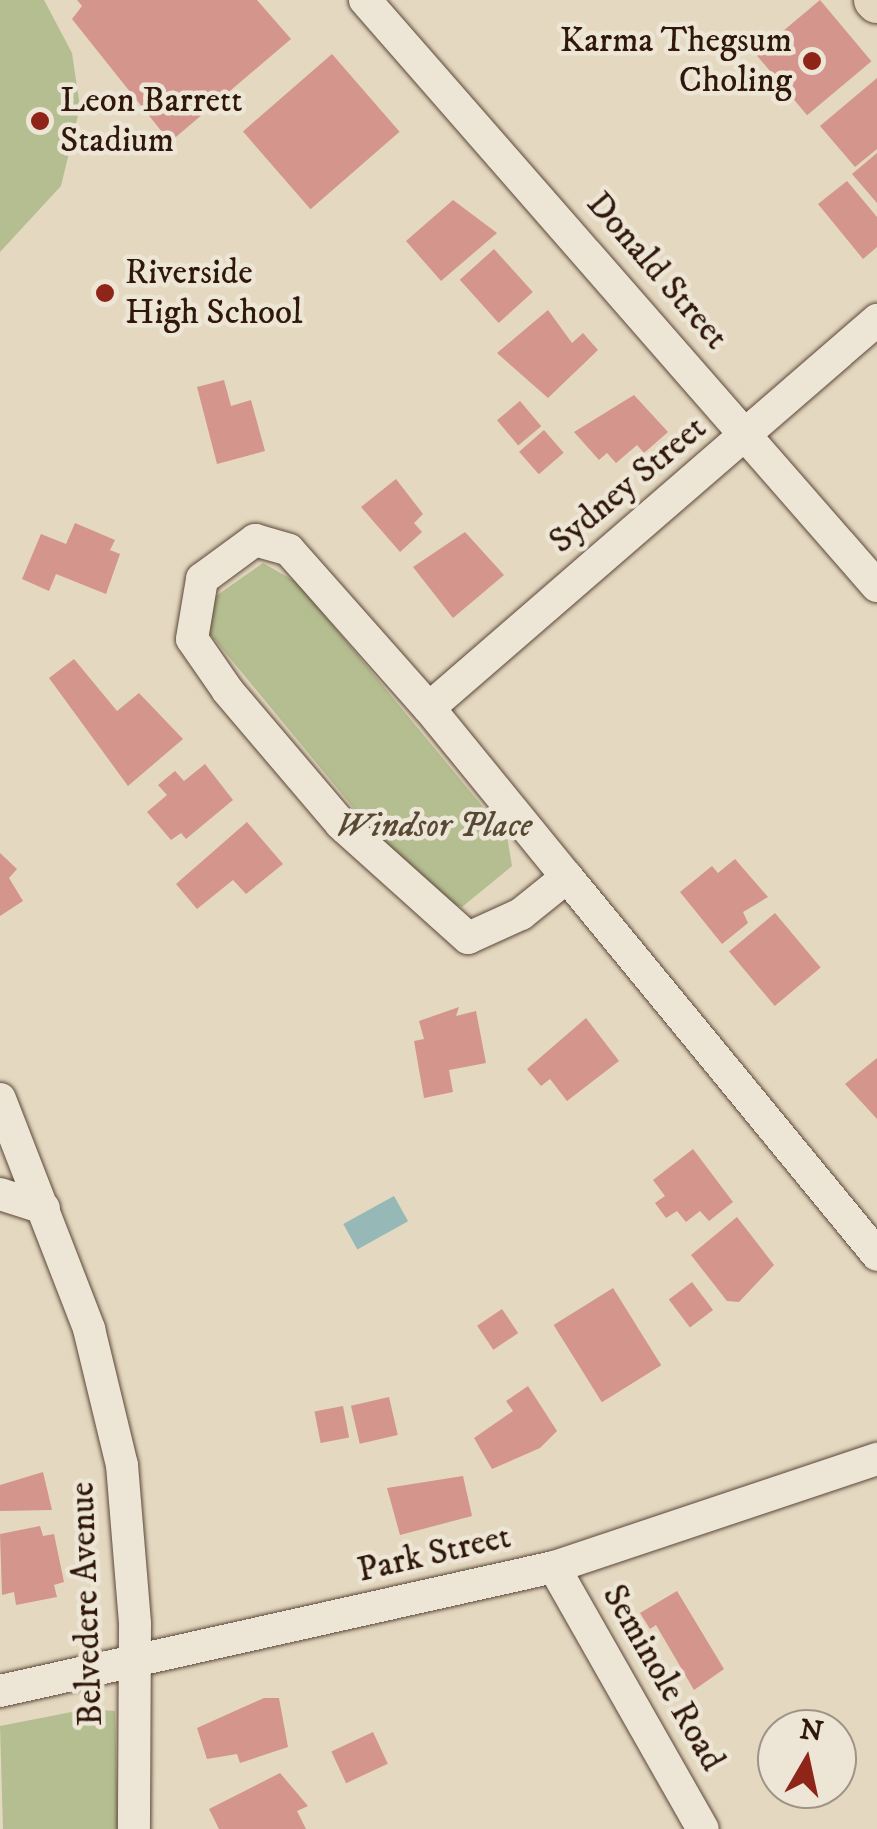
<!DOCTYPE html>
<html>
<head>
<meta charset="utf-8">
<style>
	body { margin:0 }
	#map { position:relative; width:877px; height:1829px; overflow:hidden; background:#e4d8c0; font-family:"IM FELL DW Pica",serif }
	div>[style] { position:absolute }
	.green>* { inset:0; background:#b5be91 }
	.water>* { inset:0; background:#96b9b7; transform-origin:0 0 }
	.building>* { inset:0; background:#d3958c; transform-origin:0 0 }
	.roads { filter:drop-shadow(0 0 2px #5c4738) drop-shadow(0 0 2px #5c4738) }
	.minor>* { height:32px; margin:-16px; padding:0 16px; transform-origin:16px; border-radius:16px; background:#ede6d6 }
	.major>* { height:42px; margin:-21px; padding:0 21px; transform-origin:21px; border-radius:21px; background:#e4d8c0 }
	.dots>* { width:28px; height:28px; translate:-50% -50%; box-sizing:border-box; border:5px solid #ede6d6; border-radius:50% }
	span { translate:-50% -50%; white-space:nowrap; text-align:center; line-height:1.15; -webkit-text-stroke:9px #ede6d6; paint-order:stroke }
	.poi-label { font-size:35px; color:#2f170b }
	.right { translate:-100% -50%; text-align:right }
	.left { translate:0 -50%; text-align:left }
	.street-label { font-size:35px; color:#2f170b }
	.park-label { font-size:35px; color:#574933; font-style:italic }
	.north { position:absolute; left:757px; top:1709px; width:100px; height:100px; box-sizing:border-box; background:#ede6d6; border:2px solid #a19385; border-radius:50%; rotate:9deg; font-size:28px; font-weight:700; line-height:40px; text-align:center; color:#2f170b }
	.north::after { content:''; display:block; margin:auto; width:35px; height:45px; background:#8f2418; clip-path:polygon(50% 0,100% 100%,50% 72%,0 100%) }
</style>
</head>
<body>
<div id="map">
	<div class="green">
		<div style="clip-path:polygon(0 0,44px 0,72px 53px,80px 107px,61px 186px,0 252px)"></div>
		<div style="clip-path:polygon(263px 563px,298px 583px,507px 836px,512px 866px,462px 907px,426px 896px,206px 629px,213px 598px)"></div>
		<div style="clip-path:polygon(87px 1709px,115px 1711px,118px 1829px,3px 1829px,0 1726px)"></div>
	</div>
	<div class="water">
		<div style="left:394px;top:1196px;width:29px;height:58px;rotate:61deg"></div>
	</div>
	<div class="building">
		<div style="clip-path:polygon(77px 0,257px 0,291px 39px,170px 142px,72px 19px,82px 6px)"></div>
		<div style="left:820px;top:0;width:80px;height:84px;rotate:50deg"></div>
		<div style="left:332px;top:54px;width:103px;height:118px;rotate:49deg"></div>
		<div style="clip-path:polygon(877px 78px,877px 149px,855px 167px,820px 126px)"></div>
		<div style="clip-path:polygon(877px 153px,877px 203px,852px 174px)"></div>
		<div style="clip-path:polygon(847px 181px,877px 217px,877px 247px,863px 259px,818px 204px)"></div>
		<div style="clip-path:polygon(453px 200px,497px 233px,441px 281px,406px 241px)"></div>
		<div style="left:494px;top:249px;width:58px;height:46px;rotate:48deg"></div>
		<div style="clip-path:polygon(548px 310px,572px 343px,583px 333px,598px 350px,548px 398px,497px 353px)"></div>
		<div style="clip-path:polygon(224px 380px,231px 406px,251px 400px,265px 451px,217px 464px,197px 387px)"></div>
		<div style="clip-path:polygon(634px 395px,668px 432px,644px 453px,637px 445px,616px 463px,607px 453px,599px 460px,574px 432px)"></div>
		<div style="left:520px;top:401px;width:33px;height:30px;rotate:50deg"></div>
		<div style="left:544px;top:430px;width:30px;height:33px;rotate:49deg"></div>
		<div style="clip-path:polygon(396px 479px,423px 514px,414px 523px,422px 532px,400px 552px,361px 507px)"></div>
		<div style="clip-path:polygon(75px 523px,115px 540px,110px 550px,120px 554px,106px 594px,56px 574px,49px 591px,22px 579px,41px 534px,66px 544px)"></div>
		<div style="clip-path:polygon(465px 532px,504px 575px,453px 618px,413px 567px)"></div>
		<div style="clip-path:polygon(74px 659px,117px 711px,139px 693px,183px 739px,128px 786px,49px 678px)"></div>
		<div style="clip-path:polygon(205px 764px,233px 800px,186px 839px,181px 833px,171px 840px,147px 812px,167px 795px,158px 785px,175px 771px,184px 781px)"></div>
		<div style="clip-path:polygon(247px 822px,283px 864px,246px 894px,233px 880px,197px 909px,176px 884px)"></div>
		<div style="clip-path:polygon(0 853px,17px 869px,9px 878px,23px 901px,0 916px)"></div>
		<div style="clip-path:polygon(735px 859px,768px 897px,743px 912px,748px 923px,722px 944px,680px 892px,712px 866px,718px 873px)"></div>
		<div style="left:775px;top:913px;width:71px;height:60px;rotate:50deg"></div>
		<div style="clip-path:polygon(459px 1007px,456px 1016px,476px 1011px,486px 1063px,449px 1070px,453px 1092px,424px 1098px,414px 1041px,424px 1039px,419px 1021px)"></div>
		<div style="clip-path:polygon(586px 1018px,619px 1061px,567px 1101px,550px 1079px,541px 1086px,527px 1069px)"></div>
		<div style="clip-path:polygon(877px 1058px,877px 1119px,845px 1084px)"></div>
		<div style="clip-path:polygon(693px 1149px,733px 1202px,709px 1221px,700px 1211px,686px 1222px,677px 1211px,666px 1218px,655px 1203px,665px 1196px,653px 1180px)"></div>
		<div style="clip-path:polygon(737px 1217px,774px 1265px,739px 1302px,727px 1301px,691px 1255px)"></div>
		<div style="left:692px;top:1282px;width:35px;height:29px;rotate:53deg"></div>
		<div style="left:613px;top:1288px;width:91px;height:70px;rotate:58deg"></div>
		<div style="left:502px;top:1309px;width:29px;height:30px;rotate:56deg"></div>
		<div style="clip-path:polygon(528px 1386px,557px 1431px,540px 1448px,492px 1469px,474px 1438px,513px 1411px,506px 1401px)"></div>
		<div style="left:389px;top:1397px;width:39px;height:39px;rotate:77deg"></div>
		<div style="left:343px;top:1406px;width:32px;height:29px;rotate:79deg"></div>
		<div style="clip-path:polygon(43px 1472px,52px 1510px,0 1511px,0 1485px)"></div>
		<div style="clip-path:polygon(463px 1476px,472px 1516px,400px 1535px,387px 1488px)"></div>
		<div style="clip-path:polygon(40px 1526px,43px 1536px,54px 1534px,64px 1582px,54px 1585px,57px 1597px,16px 1605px,14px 1592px,2px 1595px,0 1534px)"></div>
		<div style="clip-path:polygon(677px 1591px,724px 1669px,694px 1690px,656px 1625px,650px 1629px,640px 1613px)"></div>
		<div style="clip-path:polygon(264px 1698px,279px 1698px,288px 1747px,240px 1763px,237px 1754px,207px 1759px,197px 1728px)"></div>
		<div style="left:373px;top:1732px;width:35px;height:46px;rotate:65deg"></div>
		<div style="clip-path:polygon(280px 1773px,308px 1806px,297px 1811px,306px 1829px,219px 1829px,209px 1809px)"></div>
	</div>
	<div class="roads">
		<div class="minor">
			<div style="left:365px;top:0;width:778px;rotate:48.86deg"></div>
			<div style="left:429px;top:708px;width:593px;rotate:-40.89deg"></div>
			<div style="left:567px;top:877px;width:59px;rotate:141.2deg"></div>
			<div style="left:521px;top:914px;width:58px;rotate:155.6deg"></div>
			<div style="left:468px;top:938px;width:171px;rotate:-138.1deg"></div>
			<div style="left:341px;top:824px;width:175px;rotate:-130.4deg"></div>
			<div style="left:228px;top:691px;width:63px;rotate:-124.7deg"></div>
			<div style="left:192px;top:639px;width:61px;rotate:-80.5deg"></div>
			<div style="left:202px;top:579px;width:66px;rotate:-36.3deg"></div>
			<div style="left:255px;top:540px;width:35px;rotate:16deg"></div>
			<div style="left:289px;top:550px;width:211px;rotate:48.5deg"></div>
			<div style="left:429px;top:708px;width:218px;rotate:50.8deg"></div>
			<div style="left:567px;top:877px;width:489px;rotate:50.6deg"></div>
			<div style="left:0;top:1099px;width:247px;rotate:68.8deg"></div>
			<div style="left:89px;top:1329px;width:140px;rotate:76.4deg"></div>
			<div style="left:122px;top:1465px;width:160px;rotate:85.3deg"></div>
			<div style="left:135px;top:1624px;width:205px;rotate:90.3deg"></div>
			<div style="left:0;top:1194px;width:46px;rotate:17.7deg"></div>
			<div style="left:554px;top:1567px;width:301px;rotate:60.4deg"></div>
			<div style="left:0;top:1691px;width:568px;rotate:-12.62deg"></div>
			<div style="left:554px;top:1567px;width:341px;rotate:-18.5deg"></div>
		</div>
		<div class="major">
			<div style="left:875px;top:0;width:3px;rotate:45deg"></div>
		</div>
	</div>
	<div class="dots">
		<div style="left:812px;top:61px;background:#8f2418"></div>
		<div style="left:40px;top:121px;background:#8f2418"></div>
		<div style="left:105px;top:293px;background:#8f2418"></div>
	</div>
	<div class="poi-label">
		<span class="right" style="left:792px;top:61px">Karma Thegsum<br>Choling</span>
		<span class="left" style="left:60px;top:121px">Leon Barrett<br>Stadium</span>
		<span class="left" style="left:125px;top:293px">Riverside<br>High School</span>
	</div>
	<div class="street-label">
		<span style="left:657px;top:271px;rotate:49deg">Donald Street</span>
		<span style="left:628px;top:485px;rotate:-40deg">Sydney Street</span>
		<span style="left:434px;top:1554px;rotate:-13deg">Park Street</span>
		<span style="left:87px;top:1604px;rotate:-92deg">Belvedere Avenue</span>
		<span style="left:663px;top:1678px;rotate:60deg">Seminole Road</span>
	</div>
	<div class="park-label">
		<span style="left:434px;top:826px">Windsor Place</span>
	</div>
	<div class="north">N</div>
</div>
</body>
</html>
